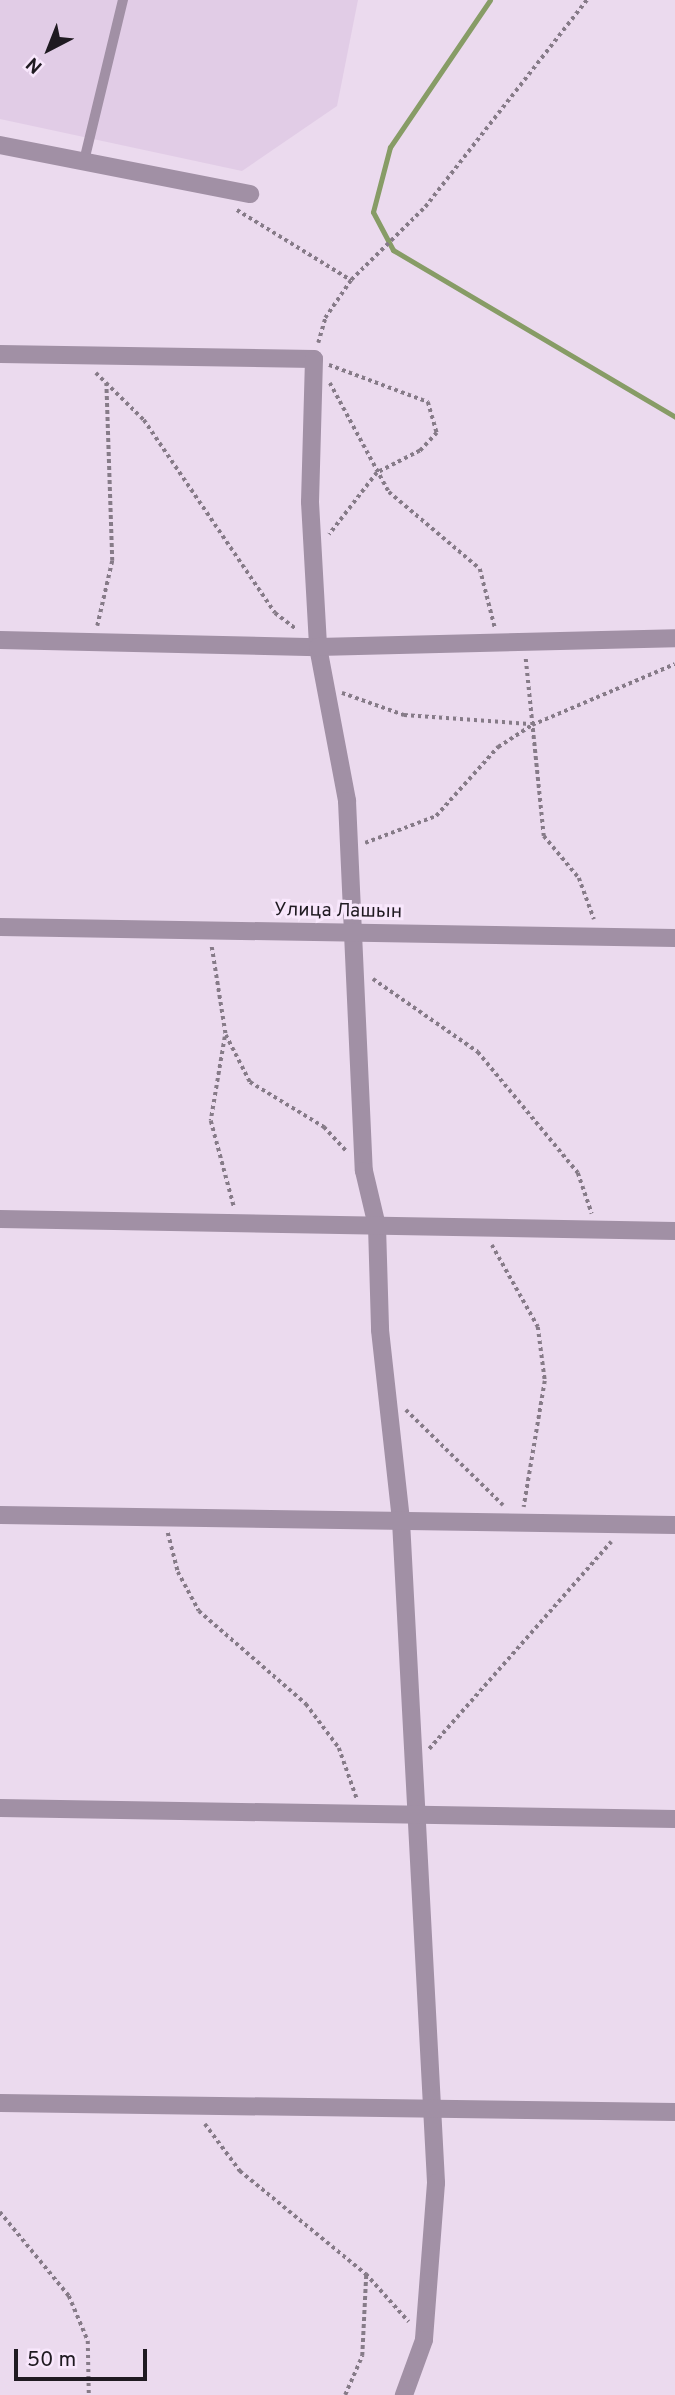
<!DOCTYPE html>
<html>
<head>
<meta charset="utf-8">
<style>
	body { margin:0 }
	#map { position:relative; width:675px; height:2395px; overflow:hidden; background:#ebdaee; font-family:Overpass,sans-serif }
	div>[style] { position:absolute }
	.built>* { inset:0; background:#e1cce6 }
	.stream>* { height:5px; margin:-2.5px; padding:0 2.5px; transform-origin:2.5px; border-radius:2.5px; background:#879c66 }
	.path>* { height:3.5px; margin-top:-1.75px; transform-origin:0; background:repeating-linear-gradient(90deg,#867b88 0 3.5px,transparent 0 7px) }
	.service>* { height:10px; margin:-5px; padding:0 5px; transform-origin:5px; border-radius:5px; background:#a190a5 }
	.minor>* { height:18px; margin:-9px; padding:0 9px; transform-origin:9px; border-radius:9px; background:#a190a5 }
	span { translate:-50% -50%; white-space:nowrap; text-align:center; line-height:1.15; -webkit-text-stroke:6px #f8e7fc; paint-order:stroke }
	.street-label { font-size:19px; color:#1f1a21 }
	.north { position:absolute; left:14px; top:14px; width:70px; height:70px; -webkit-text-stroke:5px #f8e7fc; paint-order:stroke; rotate:222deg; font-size:19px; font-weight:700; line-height:28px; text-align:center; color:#1f1a21 }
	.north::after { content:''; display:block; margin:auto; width:24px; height:32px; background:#1f1a21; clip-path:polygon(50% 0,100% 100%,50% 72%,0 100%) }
	.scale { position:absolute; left:14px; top:2349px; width:133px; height:32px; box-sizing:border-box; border:4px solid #1f1a21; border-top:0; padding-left:9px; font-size:21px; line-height:24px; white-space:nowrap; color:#1f1a21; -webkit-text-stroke:5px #f8e7fc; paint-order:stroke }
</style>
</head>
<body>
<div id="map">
	<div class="built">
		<div style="clip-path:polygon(0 0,358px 0,337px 106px,242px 171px,0 119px)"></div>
	</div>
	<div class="stream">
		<div style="left:490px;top:0;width:178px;rotate:124.2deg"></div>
		<div style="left:390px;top:147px;width:67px;rotate:104.7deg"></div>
		<div style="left:373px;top:212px;width:43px;rotate:62.2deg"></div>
		<div style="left:393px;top:250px;width:328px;rotate:30.6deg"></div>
	</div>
	<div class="path">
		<div style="left:237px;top:210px;width:134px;rotate:31.6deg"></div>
		<div style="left:318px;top:343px;width:26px;rotate:-74deg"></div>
		<div style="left:325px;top:318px;width:46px;rotate:-55.6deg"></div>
		<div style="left:351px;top:280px;width:104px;rotate:-44.6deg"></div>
		<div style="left:425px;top:207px;width:263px;rotate:-52deg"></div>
		<div style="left:329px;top:365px;width:106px;rotate:20.5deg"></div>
		<div style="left:428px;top:402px;width:32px;rotate:74deg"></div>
		<div style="left:437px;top:433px;width:25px;rotate:133deg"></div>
		<div style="left:420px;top:451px;width:48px;rotate:152.9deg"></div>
		<div style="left:377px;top:473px;width:78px;rotate:127.7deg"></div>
		<div style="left:96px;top:373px;width:67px;rotate:44.4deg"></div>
		<div style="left:144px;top:420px;width:233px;rotate:55.8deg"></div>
		<div style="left:275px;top:613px;width:25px;rotate:37deg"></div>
		<div style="left:330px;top:383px;width:124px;rotate:61.6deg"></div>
		<div style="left:389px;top:492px;width:119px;rotate:40.2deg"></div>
		<div style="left:480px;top:569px;width:61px;rotate:75.7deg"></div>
		<div style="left:97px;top:626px;width:67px;rotate:-77deg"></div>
		<div style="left:112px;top:561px;width:178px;rotate:-91.9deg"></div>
		<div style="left:526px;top:659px;width:178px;rotate:84.2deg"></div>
		<div style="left:544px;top:836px;width:55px;rotate:50.2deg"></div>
		<div style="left:579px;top:878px;width:44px;rotate:69.9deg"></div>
		<div style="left:342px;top:693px;width:66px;rotate:19.5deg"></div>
		<div style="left:404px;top:715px;width:126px;rotate:4.1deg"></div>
		<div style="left:365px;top:843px;width:76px;rotate:-20.8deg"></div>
		<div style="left:436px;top:816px;width:93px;rotate:-48.1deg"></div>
		<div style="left:498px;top:747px;width:40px;rotate:-32.9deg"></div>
		<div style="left:532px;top:725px;width:155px;rotate:-23.1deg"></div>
		<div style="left:212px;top:947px;width:89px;rotate:81deg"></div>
		<div style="left:226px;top:1035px;width:53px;rotate:62.9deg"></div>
		<div style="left:250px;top:1082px;width:87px;rotate:31.3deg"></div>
		<div style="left:324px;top:1127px;width:33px;rotate:47deg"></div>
		<div style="left:373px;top:979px;width:128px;rotate:34.8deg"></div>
		<div style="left:478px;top:1052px;width:157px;rotate:50.4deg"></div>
		<div style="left:578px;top:1173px;width:43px;rotate:71.1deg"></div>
		<div style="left:225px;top:1037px;width:85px;rotate:99.5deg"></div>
		<div style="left:211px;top:1121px;width:89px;rotate:75deg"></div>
		<div style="left:492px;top:1245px;width:94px;rotate:60.7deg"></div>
		<div style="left:538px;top:1327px;width:54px;rotate:82.6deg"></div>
		<div style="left:545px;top:1381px;width:128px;rotate:99.5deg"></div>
		<div style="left:406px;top:1410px;width:136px;rotate:44.4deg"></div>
		<div style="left:168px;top:1533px;width:40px;rotate:75.6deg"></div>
		<div style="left:178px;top:1572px;width:44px;rotate:61.7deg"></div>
		<div style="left:199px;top:1611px;width:142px;rotate:41deg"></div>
		<div style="left:306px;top:1704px;width:55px;rotate:53.1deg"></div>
		<div style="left:339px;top:1748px;width:54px;rotate:70.6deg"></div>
		<div style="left:429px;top:1749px;width:276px;rotate:-48.7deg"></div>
		<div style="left:205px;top:2124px;width:59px;rotate:53.3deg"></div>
		<div style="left:240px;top:2171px;width:163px;rotate:39.3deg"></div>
		<div style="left:366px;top:2274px;width:64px;rotate:48.1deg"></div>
		<div style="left:0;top:2212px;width:109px;rotate:50.6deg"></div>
		<div style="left:69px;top:2296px;width:49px;rotate:67.1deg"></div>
		<div style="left:88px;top:2341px;width:54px;rotate:88.9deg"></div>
		<div style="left:345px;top:2395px;width:43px;rotate:-66.4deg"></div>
		<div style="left:362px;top:2356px;width:81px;rotate:-87.2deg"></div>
	</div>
	<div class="service">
		<div style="left:84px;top:161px;width:166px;rotate:-76.4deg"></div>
	</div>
	<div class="minor">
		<div style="left:0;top:145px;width:255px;rotate:11.1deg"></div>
		<div style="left:0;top:354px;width:314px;rotate:0.9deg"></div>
		<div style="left:314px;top:359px;width:143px;rotate:91.6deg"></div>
		<div style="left:310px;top:502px;width:145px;rotate:86.8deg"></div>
		<div style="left:318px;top:647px;width:157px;rotate:79.3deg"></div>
		<div style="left:347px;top:801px;width:370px;rotate:87.4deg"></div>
		<div style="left:364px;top:1171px;width:57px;rotate:76.7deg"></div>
		<div style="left:377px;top:1226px;width:104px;rotate:88.3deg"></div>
		<div style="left:380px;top:1330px;width:192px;rotate:83.7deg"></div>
		<div style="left:401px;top:1521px;width:663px;rotate:86.97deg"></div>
		<div style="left:436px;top:2183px;width:157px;rotate:94.4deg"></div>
		<div style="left:424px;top:2340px;width:59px;rotate:110deg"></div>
		<div style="left:0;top:640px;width:318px;rotate:1.3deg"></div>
		<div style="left:318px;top:647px;width:357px;rotate:-1.4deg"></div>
		<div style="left:0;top:927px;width:675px;rotate:0.93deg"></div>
		<div style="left:0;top:1219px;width:675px;rotate:1.02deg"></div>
		<div style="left:0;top:1515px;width:675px;rotate:0.85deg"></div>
		<div style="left:0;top:1808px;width:675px;rotate:0.93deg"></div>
		<div style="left:0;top:2103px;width:675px;rotate:0.76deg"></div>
	</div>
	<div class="street-label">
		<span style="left:338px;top:912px;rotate:1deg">Улица Лашын</span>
	</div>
	<div class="north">N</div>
	<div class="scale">50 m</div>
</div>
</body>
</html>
